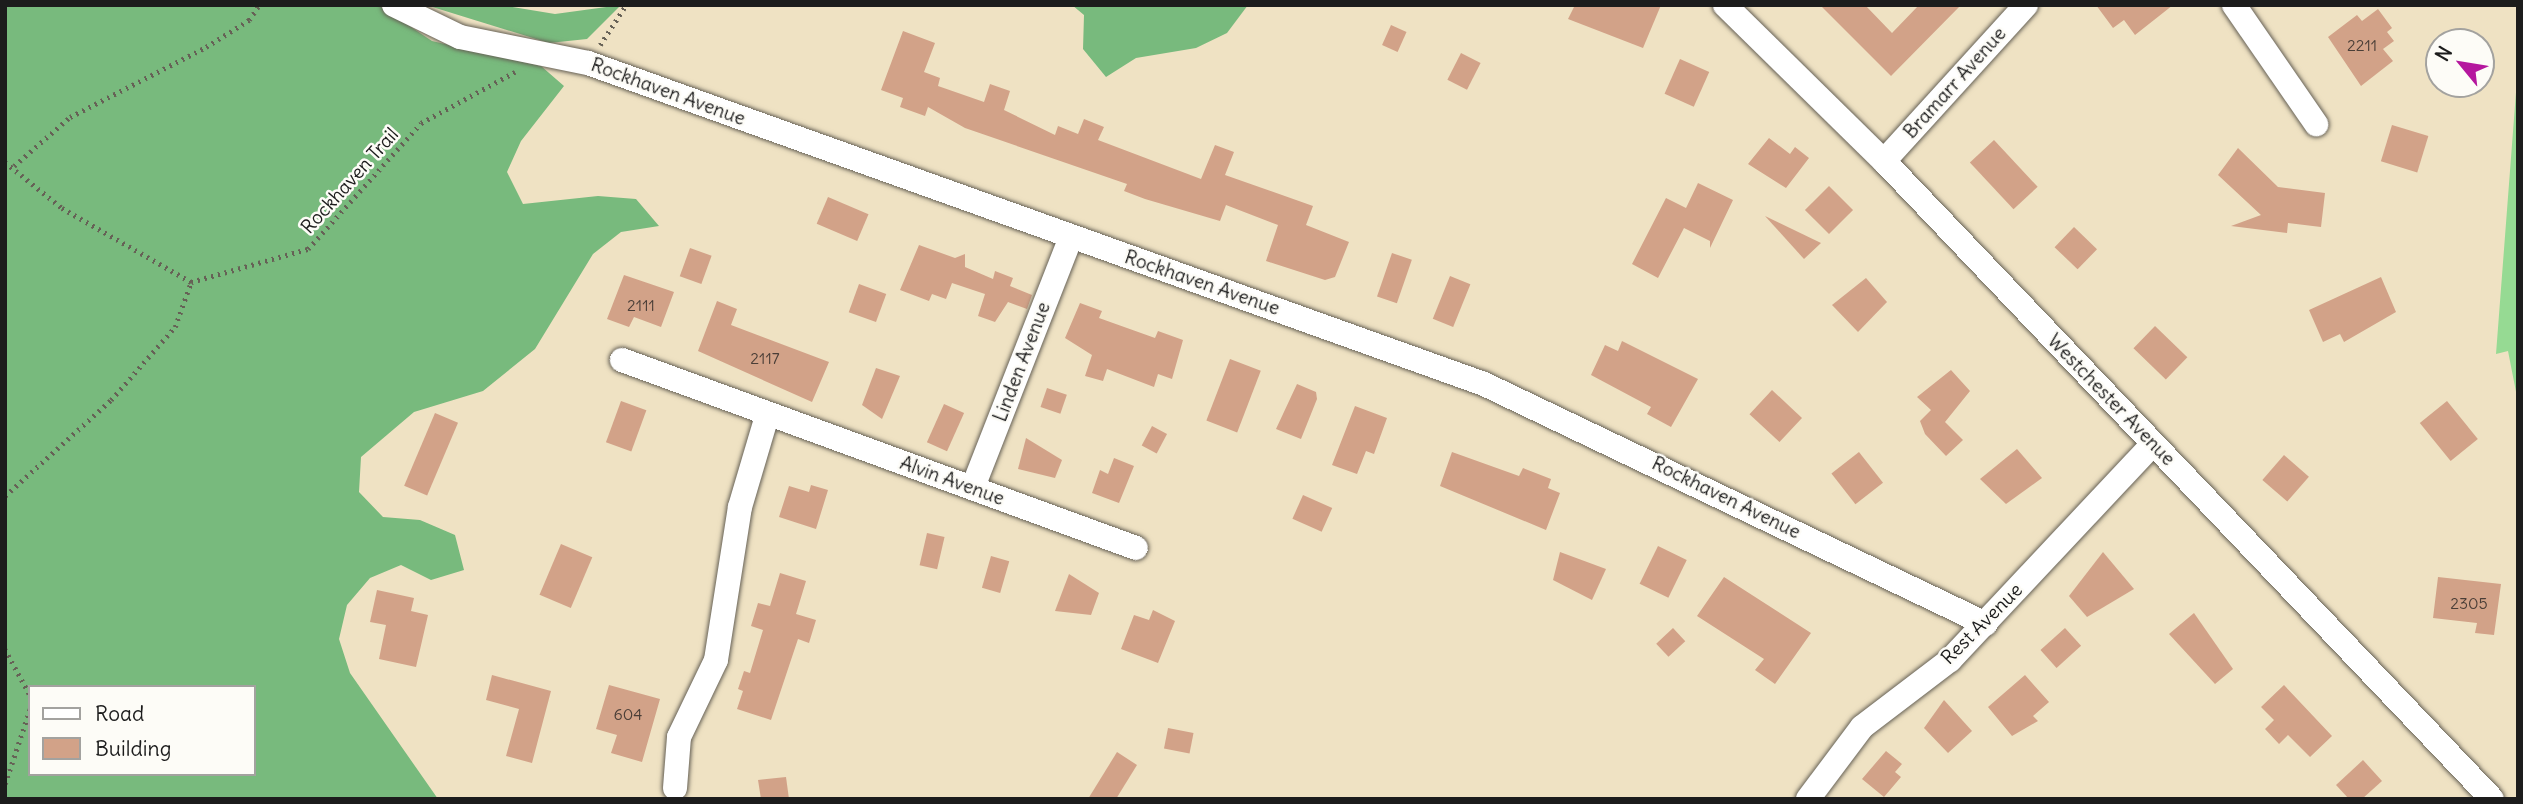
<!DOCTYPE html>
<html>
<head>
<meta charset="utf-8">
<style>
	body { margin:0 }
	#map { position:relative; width:2523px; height:804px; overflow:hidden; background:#efe2c3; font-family:Delius,sans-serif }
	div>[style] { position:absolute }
	.green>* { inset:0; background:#96da93 }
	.forest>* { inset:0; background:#78ba7d }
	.building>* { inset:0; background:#d2a288; transform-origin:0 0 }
	.path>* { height:4.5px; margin-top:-2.25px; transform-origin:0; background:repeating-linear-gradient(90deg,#666156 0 2px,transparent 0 7px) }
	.roads { filter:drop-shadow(0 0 2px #666156) drop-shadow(0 0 2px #666156) }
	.street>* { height:24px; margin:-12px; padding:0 12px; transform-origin:12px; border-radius:12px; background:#fff }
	span { translate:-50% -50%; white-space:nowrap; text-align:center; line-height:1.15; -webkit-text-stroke:5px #fdfcf7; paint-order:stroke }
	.number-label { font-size:16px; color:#4a3e37 }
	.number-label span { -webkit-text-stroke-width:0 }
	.street-label { font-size:19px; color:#1c1c1c }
	.frame { position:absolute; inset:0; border:7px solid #1c1c1c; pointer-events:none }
	.legend { position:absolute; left:28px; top:685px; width:228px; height:91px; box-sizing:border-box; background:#fdfcf7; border:2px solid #a3a29f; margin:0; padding:9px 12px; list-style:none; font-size:21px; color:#1c1c1c }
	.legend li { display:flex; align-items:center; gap:14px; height:35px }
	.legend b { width:35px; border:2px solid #a3a29f }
	.north { position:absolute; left:2425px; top:28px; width:70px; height:70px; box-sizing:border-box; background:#fdfcf7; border:2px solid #a3a29f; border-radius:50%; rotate:300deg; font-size:19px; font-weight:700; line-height:28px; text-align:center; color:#1c1c1c }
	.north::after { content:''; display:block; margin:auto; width:24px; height:32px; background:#b5179e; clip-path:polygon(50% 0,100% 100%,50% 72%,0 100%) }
</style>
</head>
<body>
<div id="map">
	<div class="green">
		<div style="clip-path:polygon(2518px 66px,2518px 402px,2508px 351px,2496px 354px)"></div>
	</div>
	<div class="forest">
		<div style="clip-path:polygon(evenodd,5px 5px,378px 5px,432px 41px,541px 66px,564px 86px,521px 141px,507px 172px,523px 204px,598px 196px,636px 199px,659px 226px,621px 232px,593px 254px,535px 349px,483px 391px,414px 412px,361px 457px,359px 492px,383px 517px,420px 520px,455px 535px,464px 570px,431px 580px,401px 565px,370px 578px,347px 605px,339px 639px,350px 673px,438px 799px,5px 799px,5px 5px,30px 687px,254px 687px,254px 774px,30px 774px,30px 687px)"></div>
		<div style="clip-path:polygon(426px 5px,500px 5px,555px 14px,621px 5px,587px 39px,549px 43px)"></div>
		<div style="clip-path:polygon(1072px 5px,1248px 5px,1227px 33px,1196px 48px,1136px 58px,1106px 77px,1083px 49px,1084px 15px)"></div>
	</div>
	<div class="building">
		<div style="clip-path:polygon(1575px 5px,1661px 5px,1643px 48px,1568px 19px)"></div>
		<div style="clip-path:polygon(1820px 5px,1865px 5px,1892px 33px,1919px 5px,1961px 5px,1891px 76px)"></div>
		<div style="clip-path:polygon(2096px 5px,2173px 5px,2135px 35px,2124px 20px,2113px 28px)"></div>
		<div style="clip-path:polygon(2378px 9px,2392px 28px,2387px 32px,2394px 41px,2383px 49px,2393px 61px,2361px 86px,2328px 37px,2357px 15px,2362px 21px)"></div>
		<div style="left:1391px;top:25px;width:17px;height:22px;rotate:24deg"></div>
		<div style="clip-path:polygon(903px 31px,935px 43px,924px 72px,940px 78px,938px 86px,984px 102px,990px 84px,1010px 91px,1004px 110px,1055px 135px,1058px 126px,1078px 134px,1084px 119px,1104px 127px,1098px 140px,1201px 179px,1215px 145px,1234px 152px,1225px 175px,1313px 206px,1306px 225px,1349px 242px,1335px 277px,1325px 280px,1266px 261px,1278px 225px,1226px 205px,1220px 221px,1145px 199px,1124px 191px,1127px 184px,965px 128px,928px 107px,925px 116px,900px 107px,903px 98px,881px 90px)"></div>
		<div style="left:1461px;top:53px;width:22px;height:30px;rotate:27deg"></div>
		<div style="left:1680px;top:59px;width:32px;height:38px;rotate:24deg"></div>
		<div style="left:2392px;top:125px;width:38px;height:38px;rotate:17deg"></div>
		<div style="clip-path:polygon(1769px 138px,1790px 154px,1795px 147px,1809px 158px,1786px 188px,1748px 164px)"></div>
		<div style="left:1994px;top:140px;width:64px;height:33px;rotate:47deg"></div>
		<div style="clip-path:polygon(2238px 148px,2278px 187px,2325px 193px,2321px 227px,2288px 223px,2287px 233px,2231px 226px,2261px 215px,2218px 175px)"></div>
		<div style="clip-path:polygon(1698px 183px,1733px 200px,1710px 248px,1710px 241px,1684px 228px,1658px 278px,1632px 264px,1666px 198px,1686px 208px)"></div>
		<div style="left:1829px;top:186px;width:34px;height:34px;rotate:45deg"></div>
		<div style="left:828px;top:197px;width:44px;height:29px;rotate:23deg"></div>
		<div style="clip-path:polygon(1765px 216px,1821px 243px,1804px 259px)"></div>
		<div style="left:2074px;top:227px;width:32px;height:28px;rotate:44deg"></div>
		<div style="clip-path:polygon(919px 245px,955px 258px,965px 254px,965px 267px,993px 279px,995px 271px,1013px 278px,1010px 286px,1032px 295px,1027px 309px,1008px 302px,995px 322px,978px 316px,985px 294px,952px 283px,946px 299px,932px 294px,929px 301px,900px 290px)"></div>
		<div style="left:690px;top:248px;width:23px;height:30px;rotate:20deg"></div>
		<div style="left:1392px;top:253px;width:21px;height:46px;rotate:19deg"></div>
		<div style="clip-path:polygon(624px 275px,674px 292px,661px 327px,634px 317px,629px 327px,607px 319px)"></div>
		<div style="left:1450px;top:276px;width:22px;height:46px;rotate:22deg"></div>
		<div style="clip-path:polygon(2381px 277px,2396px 312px,2344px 342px,2340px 334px,2323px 342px,2309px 310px)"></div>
		<div style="clip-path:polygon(1866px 278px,1887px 302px,1858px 332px,1832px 305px)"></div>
		<div style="left:859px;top:284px;width:29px;height:30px;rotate:20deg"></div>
		<div style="clip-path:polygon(717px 301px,737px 309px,731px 325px,829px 362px,812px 402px,698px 351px)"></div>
		<div style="clip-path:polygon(1080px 303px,1102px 311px,1099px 318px,1155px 338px,1158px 331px,1183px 340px,1172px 379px,1158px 374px,1154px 387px,1107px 369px,1103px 381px,1085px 376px,1092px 355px,1065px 338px)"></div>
		<div style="left:2155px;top:326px;width:45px;height:31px;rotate:44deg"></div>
		<div style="clip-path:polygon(1622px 341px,1698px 379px,1671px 427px,1647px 414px,1651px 407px,1591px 375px,1605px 345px,1618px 351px)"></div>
		<div style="left:1230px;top:359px;width:33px;height:66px;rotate:21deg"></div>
		<div style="clip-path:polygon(876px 368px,900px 376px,882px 419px,862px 405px)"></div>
		<div style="clip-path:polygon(1951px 370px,1970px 391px,1945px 422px,1963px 440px,1946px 456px,1925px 434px,1920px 421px,1931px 410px,1917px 397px)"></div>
		<div style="clip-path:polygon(1297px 384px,1316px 392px,1317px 399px,1301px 439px,1276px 429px)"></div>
		<div style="left:1047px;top:388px;width:21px;height:20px;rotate:19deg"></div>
		<div style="left:1772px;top:390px;width:41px;height:33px;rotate:43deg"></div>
		<div style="left:621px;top:401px;width:27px;height:44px;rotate:20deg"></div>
		<div style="left:2447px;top:401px;width:49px;height:35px;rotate:51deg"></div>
		<div style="left:944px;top:404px;width:22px;height:42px;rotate:24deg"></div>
		<div style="clip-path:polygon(1355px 406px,1387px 418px,1374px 454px,1366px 451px,1357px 474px,1332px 465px)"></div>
		<div style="left:435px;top:413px;width:25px;height:79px;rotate:23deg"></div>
		<div style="left:1152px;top:426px;width:17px;height:22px;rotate:28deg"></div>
		<div style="clip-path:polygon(1026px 438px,1062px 460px,1055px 478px,1018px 469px)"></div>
		<div style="clip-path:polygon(2017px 449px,2042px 478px,2006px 504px,1980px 479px)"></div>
		<div style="clip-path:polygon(1452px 452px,1519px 476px,1523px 468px,1551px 479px,1548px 488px,1560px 493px,1546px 530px,1440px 486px)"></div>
		<div style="left:1859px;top:452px;width:39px;height:35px;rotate:52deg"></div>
		<div style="left:2284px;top:455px;width:33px;height:33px;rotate:41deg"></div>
		<div style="clip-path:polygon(1114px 458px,1134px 466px,1119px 503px,1092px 493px,1100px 470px,1108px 474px)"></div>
		<div style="clip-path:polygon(811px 485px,828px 490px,816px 529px,779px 517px,789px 486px,809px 492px)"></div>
		<div style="left:1303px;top:495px;width:32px;height:26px;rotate:24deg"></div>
		<div style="left:927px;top:533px;width:18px;height:33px;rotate:13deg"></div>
		<div style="left:561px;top:544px;width:34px;height:55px;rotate:23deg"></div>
		<div style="left:1658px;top:546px;width:32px;height:42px;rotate:26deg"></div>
		<div style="clip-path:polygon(1560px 552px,1606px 569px,1592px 600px,1553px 580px)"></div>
		<div style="clip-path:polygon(2103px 552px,2134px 589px,2087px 617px,2069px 596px)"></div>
		<div style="left:991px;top:556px;width:19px;height:33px;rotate:16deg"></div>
		<div style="clip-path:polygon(780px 573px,806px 581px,796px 614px,816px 620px,809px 643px,798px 639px,771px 720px,737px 709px,743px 691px,738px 689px,744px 671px,750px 673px,763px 630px,751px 626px,758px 603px,770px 606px)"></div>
		<div style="clip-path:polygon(1069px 574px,1099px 593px,1091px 615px,1055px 611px)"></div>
		<div style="clip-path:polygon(1724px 577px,1811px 633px,1775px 684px,1755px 670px,1764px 659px,1697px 616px)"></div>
		<div style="clip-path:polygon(2438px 577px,2501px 584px,2494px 635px,2475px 633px,2477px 623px,2433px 618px)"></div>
		<div style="clip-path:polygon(377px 590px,414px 598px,411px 611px,428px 615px,416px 667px,379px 659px,386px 625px,370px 622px)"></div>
		<div style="clip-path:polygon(1153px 610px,1175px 621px,1158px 663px,1121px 649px,1134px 615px,1149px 620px)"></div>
		<div style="clip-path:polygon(2194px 613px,2233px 669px,2215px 684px,2169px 634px)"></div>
		<div style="left:1673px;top:628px;width:18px;height:23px;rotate:47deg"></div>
		<div style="left:2065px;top:628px;width:24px;height:33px;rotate:48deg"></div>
		<div style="clip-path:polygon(492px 675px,551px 691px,532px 763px,506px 756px,519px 709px,486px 700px)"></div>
		<div style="clip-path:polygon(2025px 675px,2049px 702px,2033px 716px,2038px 721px,2012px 736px,1988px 707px)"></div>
		<div style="clip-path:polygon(609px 685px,660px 699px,642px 762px,611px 753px,617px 735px,596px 729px)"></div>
		<div style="clip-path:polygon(2284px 685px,2332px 736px,2310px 757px,2288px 735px,2279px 744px,2265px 729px,2274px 720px,2261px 707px)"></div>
		<div style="clip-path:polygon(1944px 700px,1972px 731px,1948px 753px,1924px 728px)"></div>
		<div style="left:1168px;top:728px;width:26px;height:21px;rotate:11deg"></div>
		<div style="clip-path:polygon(1886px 751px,1902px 764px,1895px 772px,1901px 777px,1884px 797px,1862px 779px)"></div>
		<div style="clip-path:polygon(1117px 752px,1137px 765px,1116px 799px,1088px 799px)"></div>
		<div style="clip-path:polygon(2363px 760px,2382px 781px,2362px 799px,2349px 799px,2336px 785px)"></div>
		<div style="clip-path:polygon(786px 777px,789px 799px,761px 799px,758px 780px)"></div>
	</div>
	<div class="path">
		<div style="left:600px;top:45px;width:48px;rotate:-57deg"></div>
		<div style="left:5px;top:162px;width:73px;rotate:38.9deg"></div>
		<div style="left:62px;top:208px;width:149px;rotate:29.8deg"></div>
		<div style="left:14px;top:166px;width:74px;rotate:-41.2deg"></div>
		<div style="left:70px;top:117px;width:153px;rotate:-27.2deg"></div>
		<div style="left:206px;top:47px;width:51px;rotate:-32.1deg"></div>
		<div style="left:249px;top:20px;width:18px;rotate:-56deg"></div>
		<div style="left:5px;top:496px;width:143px;rotate:-42.2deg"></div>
		<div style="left:111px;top:400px;width:97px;rotate:-48.8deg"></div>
		<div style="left:175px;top:327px;width:48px;rotate:-70.4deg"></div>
		<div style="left:191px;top:282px;width:122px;rotate:-15.8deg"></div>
		<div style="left:308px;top:249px;width:169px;rotate:-48.1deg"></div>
		<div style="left:421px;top:123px;width:107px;rotate:-28.5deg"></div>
		<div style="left:5px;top:649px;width:52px;rotate:61.5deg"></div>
		<div style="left:5px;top:784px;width:79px;rotate:-71.6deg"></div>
	</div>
	<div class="roads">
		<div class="street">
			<div style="left:394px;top:5px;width:73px;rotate:25.9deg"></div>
			<div style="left:460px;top:37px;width:131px;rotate:11.5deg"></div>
			<div style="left:588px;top:63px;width:952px;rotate:19.71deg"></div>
			<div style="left:1484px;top:384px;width:556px;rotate:25.55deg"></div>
			<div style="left:1725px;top:5px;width:223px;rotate:44.5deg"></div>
			<div style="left:1884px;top:161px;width:881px;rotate:46.38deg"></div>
			<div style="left:2234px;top:5px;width:145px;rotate:55.4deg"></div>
			<div style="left:1884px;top:161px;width:211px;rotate:-47.7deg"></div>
			<div style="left:622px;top:360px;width:547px;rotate:20.09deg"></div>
			<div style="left:973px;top:487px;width:269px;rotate:-68.6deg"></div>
			<div style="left:675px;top:788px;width:51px;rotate:-85.5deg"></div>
			<div style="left:679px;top:737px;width:85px;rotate:-64.3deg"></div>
			<div style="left:716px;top:660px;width:155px;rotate:-81.1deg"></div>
			<div style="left:740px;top:507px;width:95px;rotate:-73.5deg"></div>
			<div style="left:1808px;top:799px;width:90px;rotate:-53.1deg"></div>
			<div style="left:1862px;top:727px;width:111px;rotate:-37.3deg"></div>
			<div style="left:1950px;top:660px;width:296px;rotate:-46.8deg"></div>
		</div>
	</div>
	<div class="number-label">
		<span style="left:2362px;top:45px">2211</span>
		<span style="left:641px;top:305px">2111</span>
		<span style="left:765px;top:358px">2117</span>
		<span style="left:2469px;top:603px">2305</span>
		<span style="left:628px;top:714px">604</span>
	</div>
	<div class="street-label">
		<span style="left:1955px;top:83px;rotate:-48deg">Bramarr Avenue</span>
		<span style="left:668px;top:92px;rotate:20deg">Rockhaven Avenue</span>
		<span style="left:350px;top:181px;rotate:-48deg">Rockhaven Trail</span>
		<span style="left:1202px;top:283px;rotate:19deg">Rockhaven Avenue</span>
		<span style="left:1022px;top:362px;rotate:-69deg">Linden Avenue</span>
		<span style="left:2111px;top:400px;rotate:46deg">Westchester Avenue</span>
		<span style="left:952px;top:481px;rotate:20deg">Alvin Avenue</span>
		<span style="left:1726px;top:498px;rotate:26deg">Rockhaven Avenue</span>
		<span style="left:1982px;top:624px;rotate:-45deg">Rest Avenue</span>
	</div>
	<div class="frame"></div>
	<ul class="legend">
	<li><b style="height:9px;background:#fff"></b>Road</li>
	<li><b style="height:19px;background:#d2a288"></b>Building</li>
	</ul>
	<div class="north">N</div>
</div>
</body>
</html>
